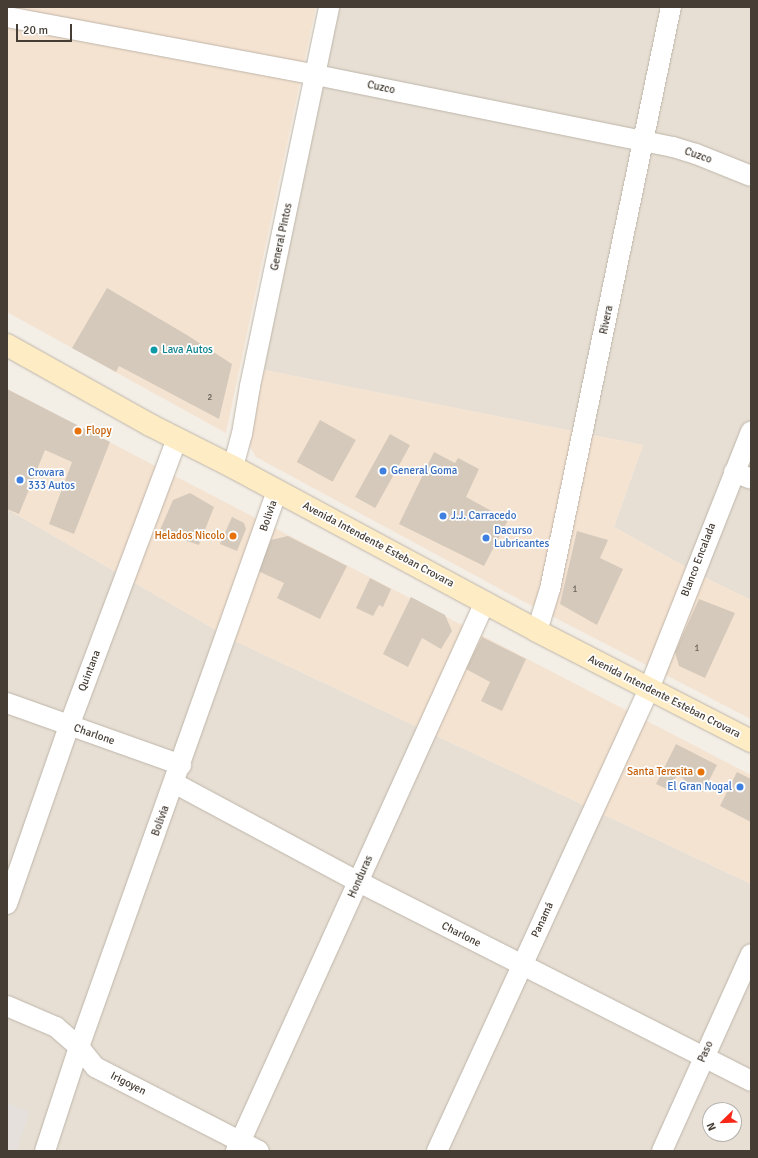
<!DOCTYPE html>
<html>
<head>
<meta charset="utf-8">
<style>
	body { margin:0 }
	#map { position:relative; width:758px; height:1158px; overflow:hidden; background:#f3eee6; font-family:Signika,sans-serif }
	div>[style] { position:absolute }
	.residential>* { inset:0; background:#e7dfd4 }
	.commercial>* { inset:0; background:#f5e3d1 }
	.industrial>* { inset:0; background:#e5e0db }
	.building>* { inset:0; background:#d4c9bb; transform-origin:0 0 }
	.roads { filter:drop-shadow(0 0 1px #beb5a9) drop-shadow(0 0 1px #beb5a9) }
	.street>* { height:20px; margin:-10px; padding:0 10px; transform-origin:10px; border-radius:10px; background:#fff }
	.secondary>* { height:22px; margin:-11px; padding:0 11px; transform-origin:11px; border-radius:11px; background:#feecc4 }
	.dots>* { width:11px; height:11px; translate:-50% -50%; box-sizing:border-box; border:2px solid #fff; border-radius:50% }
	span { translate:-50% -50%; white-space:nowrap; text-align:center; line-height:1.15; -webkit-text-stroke:3.5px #fff; paint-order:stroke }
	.number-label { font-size:9px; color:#6a6156 }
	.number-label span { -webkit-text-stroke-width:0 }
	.street-label { font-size:11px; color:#463e35 }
	.culture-label { font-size:11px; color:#0d838f }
	.left { translate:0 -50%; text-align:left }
	.food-label { font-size:11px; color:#c56008 }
	.right { translate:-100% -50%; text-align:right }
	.shop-label { font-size:11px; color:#366cbe }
	.frame { position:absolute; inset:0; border:8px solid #463e35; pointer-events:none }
	.north { position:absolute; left:702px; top:1102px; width:40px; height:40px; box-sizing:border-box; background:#fff; border:1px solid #b5b2ae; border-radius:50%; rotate:247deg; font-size:11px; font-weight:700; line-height:16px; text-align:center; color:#463e35 }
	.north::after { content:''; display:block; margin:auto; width:14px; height:18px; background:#f92717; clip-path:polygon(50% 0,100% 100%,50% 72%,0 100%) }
	.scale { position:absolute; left:16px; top:24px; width:56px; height:18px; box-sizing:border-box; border:2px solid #463e35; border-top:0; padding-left:5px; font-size:12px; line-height:14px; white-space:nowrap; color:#463e35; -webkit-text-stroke:3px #fff; paint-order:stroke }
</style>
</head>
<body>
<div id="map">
	<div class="residential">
		<div style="clip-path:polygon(337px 7px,751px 7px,751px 600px,704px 577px,614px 527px,643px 445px,264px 370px,322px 75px)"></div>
		<div style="clip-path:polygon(evenodd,7px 509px,235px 641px,751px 884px,751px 1151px,7px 1151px,7px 509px,710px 1110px,734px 1110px,734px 1134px,710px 1134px,710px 1110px)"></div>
	</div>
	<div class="commercial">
		<div style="clip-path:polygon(7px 7px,316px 7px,226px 433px,7px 312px)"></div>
		<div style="clip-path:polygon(264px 370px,643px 445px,614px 527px,704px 577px,751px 600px,751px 719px,517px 598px,256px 457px,248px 443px)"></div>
		<div style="clip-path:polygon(7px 389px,751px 775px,751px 884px,235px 641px,7px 509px)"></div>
	</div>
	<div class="industrial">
		<div style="clip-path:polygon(7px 1103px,30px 1111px,17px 1151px,7px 1151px)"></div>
	</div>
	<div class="building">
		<div style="clip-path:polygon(107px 288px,187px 335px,232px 364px,219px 419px,119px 366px,116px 372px,72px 348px)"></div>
		<div style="clip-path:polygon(7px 389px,110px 442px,74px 534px,49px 524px,72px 462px,45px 450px,19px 514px,7px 509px)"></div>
		<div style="left:320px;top:420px;width:41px;height:48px;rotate:29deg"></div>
		<div style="left:390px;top:434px;width:23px;height:72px;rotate:29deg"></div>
		<div style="clip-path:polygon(434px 452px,455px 463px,458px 458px,479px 469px,466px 497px,508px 520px,484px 566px,399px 524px)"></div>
		<div style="clip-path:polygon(190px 493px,214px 507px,199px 545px,159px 532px,173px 500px)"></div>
		<div style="clip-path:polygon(232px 517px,244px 523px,246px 529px,237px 551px,220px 544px)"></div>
		<div style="clip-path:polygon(577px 531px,608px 540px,600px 558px,623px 569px,597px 625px,560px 604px)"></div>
		<div style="clip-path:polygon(288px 536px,347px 566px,320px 619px,277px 598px,284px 583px,256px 570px,271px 540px)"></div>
		<div style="clip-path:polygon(370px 578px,391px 589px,383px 607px,379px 605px,373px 616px,356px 608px)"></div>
		<div style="clip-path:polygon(411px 597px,445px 615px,452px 631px,441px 649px,422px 638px,408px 667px,383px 654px)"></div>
		<div style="clip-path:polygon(699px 599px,735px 613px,705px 678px,679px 666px,675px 652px)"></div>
		<div style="clip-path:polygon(482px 637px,526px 659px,502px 711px,481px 701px,490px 682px,466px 669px)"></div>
		<div style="clip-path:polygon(676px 744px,717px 765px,703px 792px,683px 782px,684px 779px,677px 775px,669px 790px,656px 784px)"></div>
		<div style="clip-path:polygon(737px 772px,751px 779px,751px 822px,720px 806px)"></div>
	</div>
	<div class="roads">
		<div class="street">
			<div style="left:7px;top:17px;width:314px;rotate:10.6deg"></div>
			<div style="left:316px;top:75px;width:364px;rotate:11.4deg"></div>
			<div style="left:673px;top:147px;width:24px;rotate:17deg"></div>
			<div style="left:696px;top:154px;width:59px;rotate:21.8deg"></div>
			<div style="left:233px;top:467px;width:34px;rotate:-75deg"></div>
			<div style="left:242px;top:434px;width:49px;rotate:-80.5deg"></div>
			<div style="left:250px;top:386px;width:387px;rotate:-78.2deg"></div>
			<div style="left:734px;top:472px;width:18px;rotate:22deg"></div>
			<div style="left:537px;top:631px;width:44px;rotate:-72.8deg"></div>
			<div style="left:550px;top:589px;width:594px;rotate:-78.26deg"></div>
			<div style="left:7px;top:703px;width:185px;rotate:19.6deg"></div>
			<div style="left:174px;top:783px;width:210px;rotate:28.2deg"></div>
			<div style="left:359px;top:882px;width:440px;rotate:26.9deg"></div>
			<div style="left:7px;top:904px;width:188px;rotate:-70.8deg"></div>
			<div style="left:69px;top:726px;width:307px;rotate:-69.4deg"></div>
			<div style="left:7px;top:1006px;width:53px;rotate:23.2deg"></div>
			<div style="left:56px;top:1027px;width:30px;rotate:41deg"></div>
			<div style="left:79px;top:1047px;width:26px;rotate:51deg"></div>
			<div style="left:95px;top:1067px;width:184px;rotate:27.1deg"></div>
			<div style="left:45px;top:1151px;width:109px;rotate:-71.9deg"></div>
			<div style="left:79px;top:1047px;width:590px;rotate:-70.4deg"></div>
			<div style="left:236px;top:1151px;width:603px;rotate:-65.6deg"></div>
			<div style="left:437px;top:1151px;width:508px;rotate:-65.35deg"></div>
			<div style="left:649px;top:689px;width:277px;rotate:-68.4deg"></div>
			<div style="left:662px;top:1151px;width:216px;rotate:-65.7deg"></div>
		</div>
		<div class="secondary">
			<div style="left:7px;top:345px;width:164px;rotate:29.2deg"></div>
			<div style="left:150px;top:425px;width:93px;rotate:26.8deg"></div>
			<div style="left:233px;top:467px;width:345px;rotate:28.3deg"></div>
			<div style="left:537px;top:631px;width:241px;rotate:27.2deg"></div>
		</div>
	</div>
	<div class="dots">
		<div style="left:154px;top:350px;background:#0f9aa8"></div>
		<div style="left:78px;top:431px;background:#e8710a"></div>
		<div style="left:383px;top:471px;background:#3f7fe0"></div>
		<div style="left:20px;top:480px;background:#3f7fe0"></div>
		<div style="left:443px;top:516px;background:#3f7fe0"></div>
		<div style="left:233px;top:536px;background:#e8710a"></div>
		<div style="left:486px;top:538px;background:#3f7fe0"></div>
		<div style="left:701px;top:772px;background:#e8710a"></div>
		<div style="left:740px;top:787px;background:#3f7fe0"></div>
	</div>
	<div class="number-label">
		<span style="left:210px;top:398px">2</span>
		<span style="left:575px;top:590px">1</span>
		<span style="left:697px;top:649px">1</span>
	</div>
	<div class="street-label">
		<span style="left:381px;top:88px;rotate:12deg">Cuzco</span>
		<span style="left:698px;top:156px;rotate:19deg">Cuzco</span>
		<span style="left:282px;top:237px;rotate:-78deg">General Pintos</span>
		<span style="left:607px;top:320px;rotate:-78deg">Rivera</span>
		<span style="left:269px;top:516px;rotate:-71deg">Bolivia</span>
		<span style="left:378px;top:545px;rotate:28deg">Avenida Intendente Esteban Crovara</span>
		<span style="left:699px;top:560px;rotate:-69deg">Blanco Encalada</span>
		<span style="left:90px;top:671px;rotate:-69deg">Quintana</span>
		<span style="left:664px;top:697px;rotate:27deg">Avenida Intendente Esteban Crovara</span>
		<span style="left:94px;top:735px;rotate:19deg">Charlone</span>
		<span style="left:161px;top:821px;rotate:-70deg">Bolivia</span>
		<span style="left:361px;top:877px;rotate:-66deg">Honduras</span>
		<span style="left:543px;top:920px;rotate:-65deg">Panamá</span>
		<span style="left:461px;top:935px;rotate:27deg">Charlone</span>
		<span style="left:706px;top:1052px;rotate:-66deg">Paso</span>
		<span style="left:128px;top:1084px;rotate:27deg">Irigoyen</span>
	</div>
	<div class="culture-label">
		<span class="left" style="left:162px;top:350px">Lava Autos</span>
	</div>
	<div class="food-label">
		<span class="left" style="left:86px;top:431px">Flopy</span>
		<span class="right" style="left:225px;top:536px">Helados Nicolo</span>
		<span class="right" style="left:693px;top:772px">Santa Teresita</span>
	</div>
	<div class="shop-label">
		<span class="left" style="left:391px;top:471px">General Goma</span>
		<span class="left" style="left:28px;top:480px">Crovara<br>333 Autos</span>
		<span class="left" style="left:451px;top:516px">J.J. Carracedo</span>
		<span class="left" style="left:494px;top:538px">Dacurso<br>Lubricantes</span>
		<span class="right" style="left:732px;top:787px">El Gran Nogal</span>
	</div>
	<div class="frame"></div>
	<div class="north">N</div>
	<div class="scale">20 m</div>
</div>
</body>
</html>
